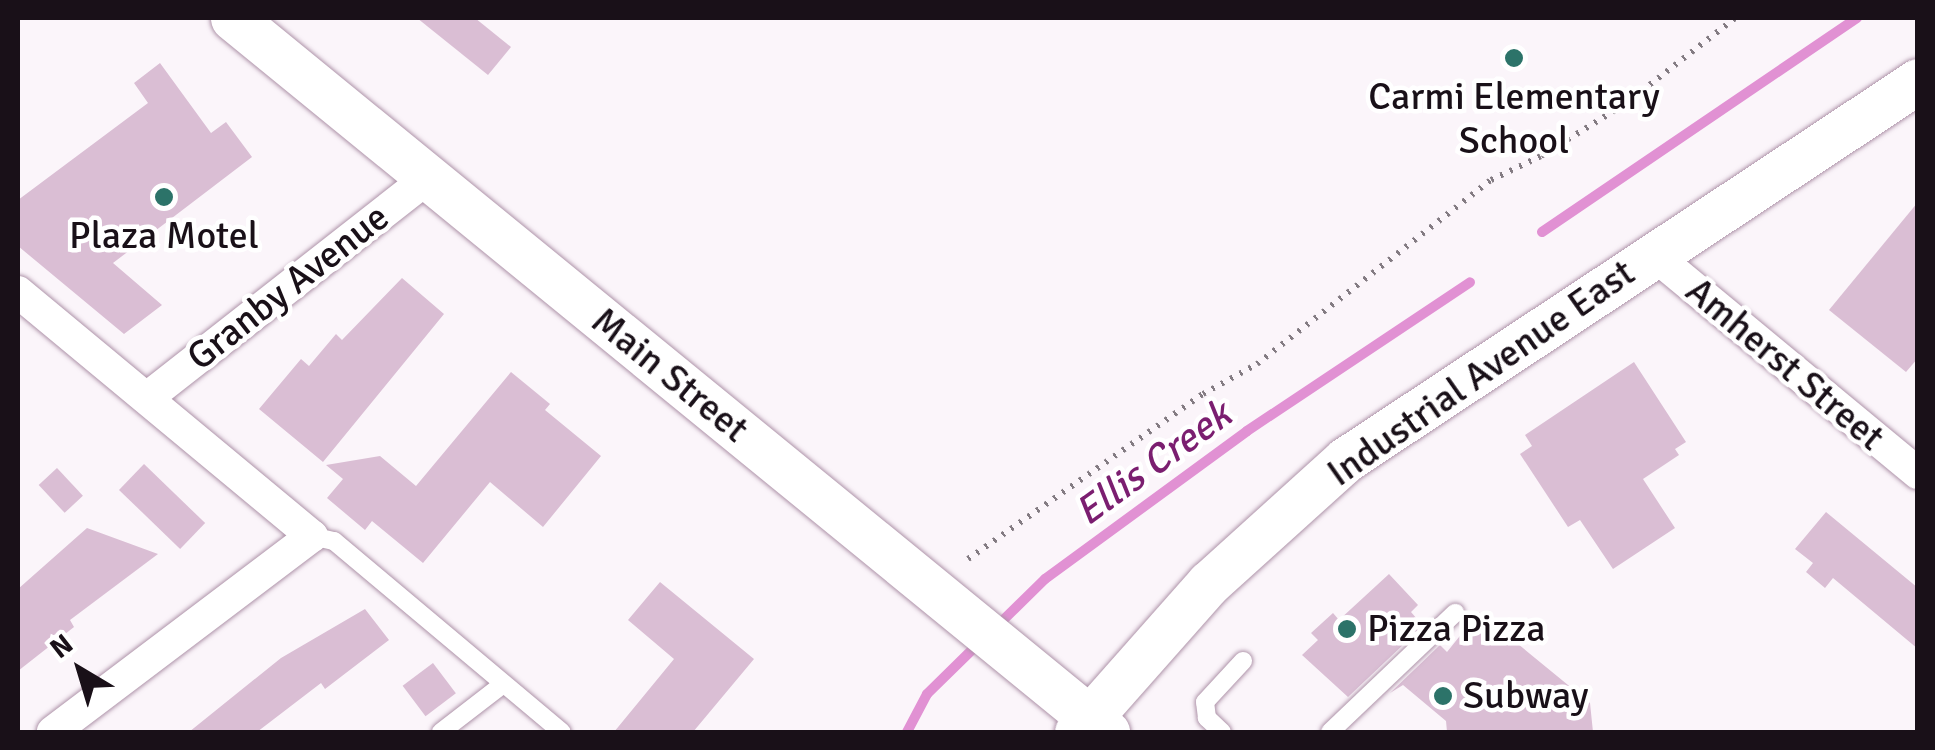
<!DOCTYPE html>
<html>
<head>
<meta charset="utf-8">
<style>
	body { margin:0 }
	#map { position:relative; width:1935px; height:750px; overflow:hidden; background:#fbf5fa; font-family:Signika,sans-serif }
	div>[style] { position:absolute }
	.stream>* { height:10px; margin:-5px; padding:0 5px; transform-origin:5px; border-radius:5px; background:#e191d3 }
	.building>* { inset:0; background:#dabed4; transform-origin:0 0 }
	.path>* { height:6px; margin-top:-3px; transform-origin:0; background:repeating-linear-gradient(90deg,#837b82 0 2.5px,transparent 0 10.5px) }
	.roads { filter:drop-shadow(0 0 2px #ae93a9) drop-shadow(0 0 2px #ae93a9) }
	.lane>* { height:18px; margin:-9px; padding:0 9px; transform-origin:9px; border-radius:9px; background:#fff }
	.street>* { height:32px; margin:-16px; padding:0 16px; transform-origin:16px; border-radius:16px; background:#fff }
	.secondary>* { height:45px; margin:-22.5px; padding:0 22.5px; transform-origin:22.5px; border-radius:22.5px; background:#fff }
	.dots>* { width:28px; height:28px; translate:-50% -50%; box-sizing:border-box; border:5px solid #fff; border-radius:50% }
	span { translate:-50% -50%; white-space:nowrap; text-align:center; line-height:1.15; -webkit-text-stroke:9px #fff; paint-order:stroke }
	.poi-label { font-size:38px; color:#191018 }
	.left { translate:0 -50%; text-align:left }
	.street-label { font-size:38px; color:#191018 }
	.water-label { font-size:40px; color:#7b1e70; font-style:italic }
	.frame { position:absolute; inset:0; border:20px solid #191018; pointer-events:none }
	.north { position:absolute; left:30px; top:620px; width:100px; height:100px; -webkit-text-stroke:8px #fff; paint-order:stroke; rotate:322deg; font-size:28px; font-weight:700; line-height:40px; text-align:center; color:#191018 }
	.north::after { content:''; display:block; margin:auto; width:35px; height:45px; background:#191018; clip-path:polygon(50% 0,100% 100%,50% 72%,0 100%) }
</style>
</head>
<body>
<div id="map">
	<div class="stream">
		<div style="left:1542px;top:232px;width:381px;rotate:-34.2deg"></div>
		<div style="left:995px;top:628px;width:70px;rotate:-44.4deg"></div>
		<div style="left:1045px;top:579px;width:250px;rotate:-36.2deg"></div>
		<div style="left:1247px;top:431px;width:268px;rotate:-33.7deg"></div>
		<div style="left:907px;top:732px;width:43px;rotate:-62.2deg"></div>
		<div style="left:927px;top:694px;width:73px;rotate:-44.4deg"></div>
	</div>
	<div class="building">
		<div style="clip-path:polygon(417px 18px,475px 18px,511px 47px,488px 75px)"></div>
		<div style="clip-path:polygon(160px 63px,211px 133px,226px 122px,252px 157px,113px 263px,162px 305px,124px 334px,18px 246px,18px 200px,148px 103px,134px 83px)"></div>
		<div style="clip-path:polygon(1918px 202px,1918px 358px,1906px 372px,1829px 310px)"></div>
		<div style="clip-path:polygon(402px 278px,444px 314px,323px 462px,259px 409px,301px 359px,309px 366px,336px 334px,342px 340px)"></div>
		<div style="clip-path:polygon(1634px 362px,1686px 442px,1675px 449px,1679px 455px,1643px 479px,1675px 528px,1613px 569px,1580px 520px,1568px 527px,1520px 454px,1532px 446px,1525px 435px)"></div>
		<div style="clip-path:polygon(511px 372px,550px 404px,545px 410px,601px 456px,543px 527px,490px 482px,423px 563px,372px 521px,365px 530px,327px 498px,343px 479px,326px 465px,380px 456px,416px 486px)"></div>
		<div style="left:144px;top:464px;width:85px;height:36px;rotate:44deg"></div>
		<div style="left:57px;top:468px;width:38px;height:25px;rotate:47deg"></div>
		<div style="clip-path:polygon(1826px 512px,1918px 588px,1918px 649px,1833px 578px,1825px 588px,1806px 572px,1813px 563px,1795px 549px)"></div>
		<div style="clip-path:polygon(87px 528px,158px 554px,70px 620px,74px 627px,18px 671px,18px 589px)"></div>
		<div style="clip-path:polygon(1389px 574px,1418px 605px,1411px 612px,1423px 626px,1348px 697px,1302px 655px,1318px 640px,1311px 633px,1333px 613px,1339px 620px)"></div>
		<div style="clip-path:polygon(660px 582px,754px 659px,693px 732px,614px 732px,674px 659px,628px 620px)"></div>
		<div style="clip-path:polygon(365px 609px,389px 640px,325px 689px,321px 683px,257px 732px,189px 732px,281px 658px)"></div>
		<div style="clip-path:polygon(1479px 612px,1590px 703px,1593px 732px,1447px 732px,1446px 721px,1403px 685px,1390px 693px,1440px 645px,1447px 652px)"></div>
		<div style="left:433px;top:663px;width:38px;height:38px;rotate:53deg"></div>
	</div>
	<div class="path">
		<div style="left:968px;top:559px;width:287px;rotate:-35.1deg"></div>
		<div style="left:1203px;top:394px;width:62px;rotate:-29.1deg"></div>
		<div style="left:1257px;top:364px;width:298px;rotate:-38.2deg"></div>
		<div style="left:1491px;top:180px;width:55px;rotate:-25.6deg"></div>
		<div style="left:1541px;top:156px;width:99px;rotate:-31.8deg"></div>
		<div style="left:1625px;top:104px;width:140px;rotate:-38deg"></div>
	</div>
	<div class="roads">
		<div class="lane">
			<div style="left:312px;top:536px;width:23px;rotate:13deg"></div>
			<div style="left:334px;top:541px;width:297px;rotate:40deg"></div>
			<div style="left:441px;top:732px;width:78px;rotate:-37.7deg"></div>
			<div style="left:1222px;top:732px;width:21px;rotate:-137deg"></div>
			<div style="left:1207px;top:718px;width:16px;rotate:-97deg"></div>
			<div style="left:1205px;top:702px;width:56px;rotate:-47.2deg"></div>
			<div style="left:1330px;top:732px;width:173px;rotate:-43.6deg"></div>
		</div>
		<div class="street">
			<div style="left:1653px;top:254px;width:344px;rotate:39.6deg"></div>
			<div style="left:18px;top:292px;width:382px;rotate:39.7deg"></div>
			<div style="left:312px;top:536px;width:325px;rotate:142.9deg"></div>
			<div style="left:147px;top:398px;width:358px;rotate:-38.1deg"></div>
		</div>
		<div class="secondary">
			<div style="left:233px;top:18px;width:1129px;rotate:39.25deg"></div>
			<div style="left:1077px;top:732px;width:199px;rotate:-48.5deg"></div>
			<div style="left:1209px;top:583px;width:183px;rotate:-42.1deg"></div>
			<div style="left:1345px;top:460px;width:687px;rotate:-33.48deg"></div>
		</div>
	</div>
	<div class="dots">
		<div style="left:1514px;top:58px;background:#2c7369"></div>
		<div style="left:164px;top:197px;background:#2c7369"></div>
		<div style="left:1347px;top:629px;background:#2c7369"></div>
		<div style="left:1443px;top:696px;background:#2c7369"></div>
	</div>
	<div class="poi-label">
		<span style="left:1514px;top:119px">Carmi Elementary<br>School</span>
		<span style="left:164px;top:236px">Plaza Motel</span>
		<span class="left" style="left:1367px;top:629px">Pizza Pizza</span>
		<span class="left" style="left:1463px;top:696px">Subway</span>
	</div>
	<div class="street-label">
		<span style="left:288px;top:287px;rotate:-38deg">Granby Avenue</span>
		<span style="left:1785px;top:364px;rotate:40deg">Amherst Street</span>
		<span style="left:1481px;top:373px;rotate:-35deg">Industrial Avenue East</span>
		<span style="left:670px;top:375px;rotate:39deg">Main Street</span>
	</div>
	<div class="water-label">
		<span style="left:1153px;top:463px;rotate:-36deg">Ellis Creek</span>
	</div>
	<div class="frame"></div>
	<div class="north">N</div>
</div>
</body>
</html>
